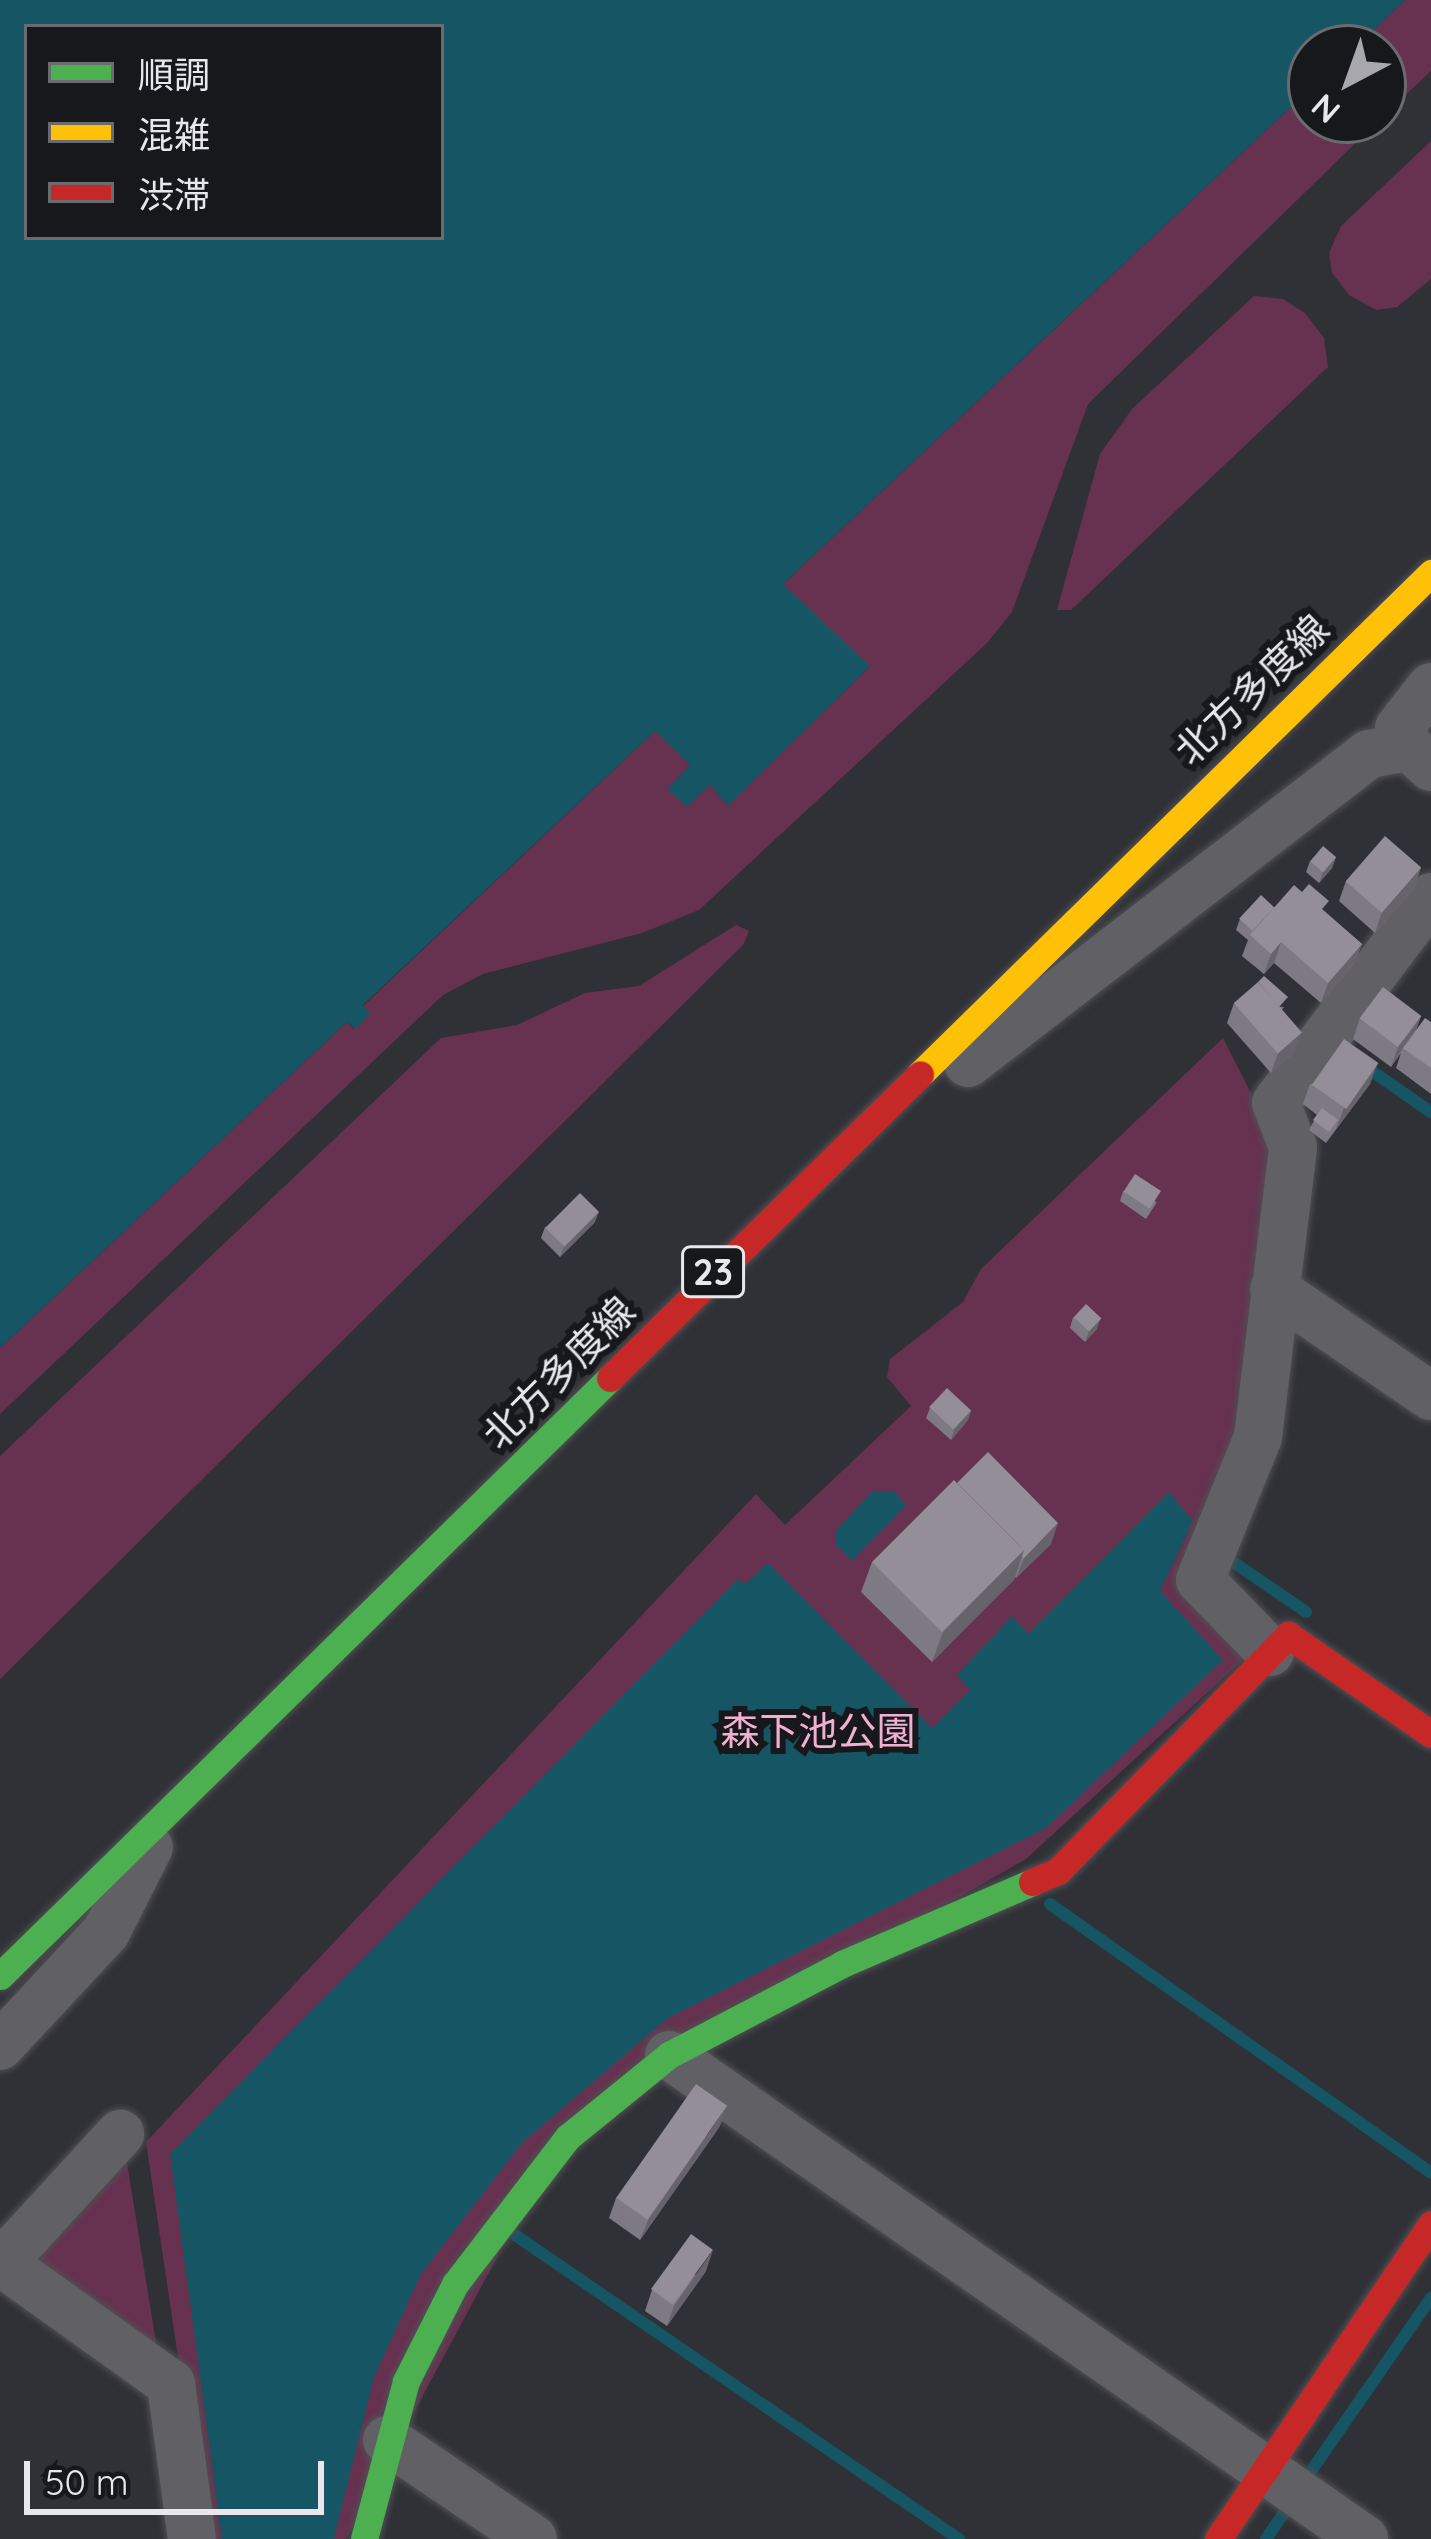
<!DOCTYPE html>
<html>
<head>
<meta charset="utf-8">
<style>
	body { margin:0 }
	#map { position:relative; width:1431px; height:2539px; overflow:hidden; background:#303136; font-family:Quicksand,"Noto Sans JP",sans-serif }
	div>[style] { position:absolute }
	.green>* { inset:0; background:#673150 }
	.water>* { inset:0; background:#155564 }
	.stream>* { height:12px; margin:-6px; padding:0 6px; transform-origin:6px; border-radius:6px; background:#155564 }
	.roads { filter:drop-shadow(0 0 3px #4f4f53) drop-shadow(0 0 3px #4f4f53) }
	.street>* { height:48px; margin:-24px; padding:0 24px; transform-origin:24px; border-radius:24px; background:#616165 }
	.fast>* { height:27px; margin:-13.5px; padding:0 13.5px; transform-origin:13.5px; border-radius:13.5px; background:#4caf50 }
	.slow>* { height:27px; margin:-13.5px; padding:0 13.5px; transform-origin:13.5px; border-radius:13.5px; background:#ffc107 }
	.jam>* { height:27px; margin:-13.5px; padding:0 13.5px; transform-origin:13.5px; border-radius:13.5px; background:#c62828 }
	.wall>* { inset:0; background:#7e7a83 }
	.shaded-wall>* { inset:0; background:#67636a }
	.building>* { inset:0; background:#938e98; transform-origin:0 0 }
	span { translate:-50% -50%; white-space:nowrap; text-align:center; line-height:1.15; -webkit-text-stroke:12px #17181b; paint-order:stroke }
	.shield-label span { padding:3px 9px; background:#17181b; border:3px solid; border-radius:9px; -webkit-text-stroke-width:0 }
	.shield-label { font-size:36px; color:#e7e7ed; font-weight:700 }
	.street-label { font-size:39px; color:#e7e7ed }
	.park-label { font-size:39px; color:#f2b0d1 }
	.legend { position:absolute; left:24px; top:24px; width:420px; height:216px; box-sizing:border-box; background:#17181b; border:3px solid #6a6b6f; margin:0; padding:15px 21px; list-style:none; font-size:36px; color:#e7e7ed }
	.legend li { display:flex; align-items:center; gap:24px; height:60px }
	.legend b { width:60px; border:3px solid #6a6b6f }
	.north { position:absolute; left:1287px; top:24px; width:120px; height:120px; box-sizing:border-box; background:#17181b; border:3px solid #6a6b6f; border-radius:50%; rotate:221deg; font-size:33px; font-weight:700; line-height:48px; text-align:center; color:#e7e7ed }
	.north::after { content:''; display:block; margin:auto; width:42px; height:54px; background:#a7a7ad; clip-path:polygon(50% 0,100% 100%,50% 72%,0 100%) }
	.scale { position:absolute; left:24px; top:2461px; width:300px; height:54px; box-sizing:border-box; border:6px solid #e7e7ed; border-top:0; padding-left:15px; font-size:36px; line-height:42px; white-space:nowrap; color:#e7e7ed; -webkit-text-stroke:9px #17181b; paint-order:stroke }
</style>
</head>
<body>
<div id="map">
	<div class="green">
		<div style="clip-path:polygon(1405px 0,1431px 0,1431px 71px,1383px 116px,1383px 48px,1354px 48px)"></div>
		<div style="clip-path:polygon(1311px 88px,1311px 120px,1379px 120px,1088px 404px,1012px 612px,987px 643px,699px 910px,642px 933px,483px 974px,443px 995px,0 1414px,0 1348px,347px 1022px,354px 1029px,363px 1006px,656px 730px,690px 765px,668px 789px,710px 785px,728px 805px,869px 667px,782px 585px)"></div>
		<div style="clip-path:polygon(1431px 141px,1431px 279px,1397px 307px,1376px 310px,1349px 295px,1332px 273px,1329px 253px,1341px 226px)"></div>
		<div style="clip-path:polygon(1254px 296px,1283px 299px,1305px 313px,1324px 338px,1328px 367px,1071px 610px,1057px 610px,1100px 454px,1132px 409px)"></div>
		<div style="clip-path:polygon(736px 925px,749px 931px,743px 945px,0 1679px,0 1456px,441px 1038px,517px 1025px,585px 993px,639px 986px)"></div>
		<div style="clip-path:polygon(1223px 1038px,1277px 1144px,1247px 1432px,1179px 1589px,1246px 1657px,1026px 1859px,570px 2121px,346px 2539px,205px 2539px,146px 2142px,756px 1494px,785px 1525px,911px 1406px,887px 1377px,890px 1359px,963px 1302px,981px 1269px)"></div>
		<div style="clip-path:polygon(127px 2163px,159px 2361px,28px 2269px)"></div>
	</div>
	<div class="water">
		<div style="clip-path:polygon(evenodd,0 0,1405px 0,1354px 48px,1311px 48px,1311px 88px,783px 584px,870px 666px,728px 806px,710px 785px,687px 807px,667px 789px,690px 765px,655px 731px,363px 1005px,370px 1014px,355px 1029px,347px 1022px,0 1348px,0 0,27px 27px,441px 27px,441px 237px,27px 237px,27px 27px)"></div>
		<div style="clip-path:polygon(873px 1491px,894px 1491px,906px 1505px,852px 1561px,836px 1545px,836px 1530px)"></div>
		<div style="clip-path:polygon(1169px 1492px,1193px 1521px,1160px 1591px,1223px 1660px,1046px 1828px,668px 2018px,522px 2143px,421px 2274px,374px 2377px,334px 2539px,222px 2539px,170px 2154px,738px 1579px,745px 1584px,768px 1563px,932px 1728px,970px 1690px,957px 1675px,1012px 1616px,1028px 1634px)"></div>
	</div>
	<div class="stream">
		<div style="left:1363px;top:1065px;width:83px;rotate:34.7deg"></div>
		<div style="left:1236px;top:1564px;width:85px;rotate:34.4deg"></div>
		<div style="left:1050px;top:1904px;width:466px;rotate:35.2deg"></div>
		<div style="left:515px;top:2235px;width:538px;rotate:34.4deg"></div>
		<div style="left:1309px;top:2474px;width:214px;rotate:-55.3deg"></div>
		<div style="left:1266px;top:2539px;width:42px;rotate:-55.6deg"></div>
	</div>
	<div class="roads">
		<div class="street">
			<div style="left:1409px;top:747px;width:21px;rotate:-118deg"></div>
			<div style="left:1399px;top:728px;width:52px;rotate:-52deg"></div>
			<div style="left:968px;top:1063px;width:506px;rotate:-37.62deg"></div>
			<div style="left:1369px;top:754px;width:41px;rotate:-9.9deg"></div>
			<div style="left:1409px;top:747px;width:30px;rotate:42deg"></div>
			<div style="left:1274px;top:1289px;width:190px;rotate:34.3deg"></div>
			<div style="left:1270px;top:1652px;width:100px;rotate:-134.2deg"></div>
			<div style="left:1200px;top:1580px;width:154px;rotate:-67.9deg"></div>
			<div style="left:1258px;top:1437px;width:292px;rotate:-83.1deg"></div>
			<div style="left:1293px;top:1147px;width:47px;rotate:-111.1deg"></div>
			<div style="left:1276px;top:1103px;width:258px;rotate:-53deg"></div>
			<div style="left:0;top:2046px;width:156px;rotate:-47.1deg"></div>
			<div style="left:106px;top:1932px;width:95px;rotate:-63.2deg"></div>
			<div style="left:669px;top:2055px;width:847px;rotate:34.85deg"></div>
			<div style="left:2px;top:2263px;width:208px;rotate:35.6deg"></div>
			<div style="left:171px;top:2384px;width:156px;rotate:82.3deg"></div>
			<div style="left:0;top:2265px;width:178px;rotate:-47.5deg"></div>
			<div style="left:387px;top:2440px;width:176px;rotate:34.1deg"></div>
		</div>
		<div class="fast">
			<div style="left:0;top:1976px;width:854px;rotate:-44.43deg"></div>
			<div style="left:364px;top:2539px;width:163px;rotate:-75.1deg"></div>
			<div style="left:406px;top:2381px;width:109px;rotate:-63.2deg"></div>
			<div style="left:455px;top:2284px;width:185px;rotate:-52.5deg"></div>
			<div style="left:568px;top:2137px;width:130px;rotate:-39.1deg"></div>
			<div style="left:669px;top:2055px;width:195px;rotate:-27.7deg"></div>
			<div style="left:842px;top:1964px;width:207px;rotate:-23.3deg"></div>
		</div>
		<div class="slow">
			<div style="left:920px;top:1074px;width:716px;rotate:-44.43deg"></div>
		</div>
		<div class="jam">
			<div style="left:610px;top:1378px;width:434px;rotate:-44.4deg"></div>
			<div style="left:1032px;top:1882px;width:28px;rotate:-23deg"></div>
			<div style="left:1058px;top:1871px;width:330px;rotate:-45.7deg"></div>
			<div style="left:1288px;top:1635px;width:174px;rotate:34.7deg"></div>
			<div style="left:1218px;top:2539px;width:380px;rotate:-55.9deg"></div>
		</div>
	</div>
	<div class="wall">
		<div style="clip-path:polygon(1336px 857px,1332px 868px,1319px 883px,1306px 872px,1310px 861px)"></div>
		<div style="clip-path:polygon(1421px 867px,1414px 888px,1375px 933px,1339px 901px,1346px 881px)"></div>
		<div style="clip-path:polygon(1274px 907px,1325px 912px,1362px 944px,1354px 964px,1321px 1003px,1274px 963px,1264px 974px,1242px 956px,1248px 940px,1236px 930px,1240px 919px)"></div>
		<div style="clip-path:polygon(1234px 1003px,1284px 1007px,1282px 1010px,1294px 1053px,1271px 1073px,1227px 1023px)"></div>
		<div style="clip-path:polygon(1421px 1016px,1416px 1030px,1431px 1022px,1431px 1094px,1396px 1068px,1401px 1053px,1391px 1067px,1353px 1039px,1360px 1018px)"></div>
		<div style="clip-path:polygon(1310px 1084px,1370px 1084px,1326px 1143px,1309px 1130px,1317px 1115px,1303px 1104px)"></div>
		<div style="clip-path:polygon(1123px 1191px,1157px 1202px,1146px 1219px,1120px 1201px)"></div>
		<div style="clip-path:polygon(595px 1222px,560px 1257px,541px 1238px,545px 1227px)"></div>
		<div style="clip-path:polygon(1073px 1317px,1097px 1329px,1085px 1342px,1070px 1328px)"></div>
		<div style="clip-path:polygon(930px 1408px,971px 1410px,968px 1420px,951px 1440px,926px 1418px)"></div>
		<div style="clip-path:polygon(1051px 1544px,1016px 1578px,1015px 1577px,932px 1662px,861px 1592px,872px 1562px)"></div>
		<div style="clip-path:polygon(720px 2126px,640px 2240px,609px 2218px,616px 2198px)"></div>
		<div style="clip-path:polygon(706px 2271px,667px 2326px,645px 2311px,652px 2290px)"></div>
	</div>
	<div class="shaded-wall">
		<div style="clip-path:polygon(1336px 857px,1332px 868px,1319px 883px,1323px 872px)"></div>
		<div style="clip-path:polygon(1421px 867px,1414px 888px,1375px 933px,1382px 912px)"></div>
		<div style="clip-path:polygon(1281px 942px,1274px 963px,1264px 974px,1271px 954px)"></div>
		<div style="clip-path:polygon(1362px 944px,1354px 964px,1321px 1003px,1328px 983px)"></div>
		<div style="clip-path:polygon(1421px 1016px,1414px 1036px,1403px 1048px,1391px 1067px,1398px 1047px)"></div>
		<div style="clip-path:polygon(1302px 1032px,1294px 1053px,1271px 1073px,1278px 1053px)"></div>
		<div style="clip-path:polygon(1378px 1063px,1370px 1084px,1336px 1129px,1344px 1108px)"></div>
		<div style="clip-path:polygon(599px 1212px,595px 1222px,560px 1257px,564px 1246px)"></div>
		<div style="clip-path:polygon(1101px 1318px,1097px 1329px,1085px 1342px,1089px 1331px)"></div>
		<div style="clip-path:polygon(971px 1410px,968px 1420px,951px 1440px,954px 1429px)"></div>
		<div style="clip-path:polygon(1058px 1523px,1051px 1544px,1016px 1578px,1024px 1558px)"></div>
		<div style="clip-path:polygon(1024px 1550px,1014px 1580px,932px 1662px,943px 1632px)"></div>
		<div style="clip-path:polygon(727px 2106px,720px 2126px,640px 2240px,648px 2220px)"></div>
		<div style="clip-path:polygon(713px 2250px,706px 2271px,667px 2326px,674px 2306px)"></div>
	</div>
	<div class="building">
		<div style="left:1385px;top:836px;width:48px;height:60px;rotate:41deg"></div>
		<div style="left:1323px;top:846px;width:17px;height:20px;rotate:40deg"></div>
		<div style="clip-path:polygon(1309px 884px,1329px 901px,1322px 909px,1362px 944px,1328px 983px,1281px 942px,1271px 954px,1250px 935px,1294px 885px,1302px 892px)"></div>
		<div style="left:1261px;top:895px;width:18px;height:32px;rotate:43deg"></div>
		<div style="clip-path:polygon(1264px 976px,1288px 997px,1279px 1007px,1258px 982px)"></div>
		<div style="left:1258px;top:982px;width:67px;height:32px;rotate:49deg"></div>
		<div style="left:1383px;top:987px;width:48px;height:39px;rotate:37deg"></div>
		<div style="clip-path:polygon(1425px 1018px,1431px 1022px,1431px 1068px,1403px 1048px)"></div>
		<div style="left:1344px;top:1039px;width:42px;height:56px;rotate:35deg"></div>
		<div style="left:1322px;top:1108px;width:20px;height:15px;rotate:37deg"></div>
		<div style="left:1135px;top:1174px;width:31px;height:21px;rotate:33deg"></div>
		<div style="left:580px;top:1193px;width:27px;height:49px;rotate:45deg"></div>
		<div style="left:1086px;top:1304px;width:21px;height:18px;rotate:43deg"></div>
		<div style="left:947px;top:1388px;width:33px;height:26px;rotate:43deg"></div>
		<div style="clip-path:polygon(988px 1452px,1058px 1523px,1024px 1558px,1022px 1557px,1024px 1550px,957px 1483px)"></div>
		<div style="left:954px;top:1480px;width:99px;height:116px;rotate:45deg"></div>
		<div style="left:696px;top:2084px;width:38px;height:139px;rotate:35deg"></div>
		<div style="left:691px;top:2234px;width:27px;height:68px;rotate:36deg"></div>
	</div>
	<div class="shield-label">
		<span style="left:713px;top:1272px">23</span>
	</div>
	<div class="street-label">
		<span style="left:1252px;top:690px;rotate:-44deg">北方多度線</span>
		<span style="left:559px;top:1373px;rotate:-45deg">北方多度線</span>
	</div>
	<div class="park-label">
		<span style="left:818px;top:1731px">森下池公園</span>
	</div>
	<ul class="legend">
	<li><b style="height:15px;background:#4caf50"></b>順調</li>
	<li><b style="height:15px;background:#ffc107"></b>混雑</li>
	<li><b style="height:15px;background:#c62828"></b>渋滞</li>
	</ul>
	<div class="north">N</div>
	<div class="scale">50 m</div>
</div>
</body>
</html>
